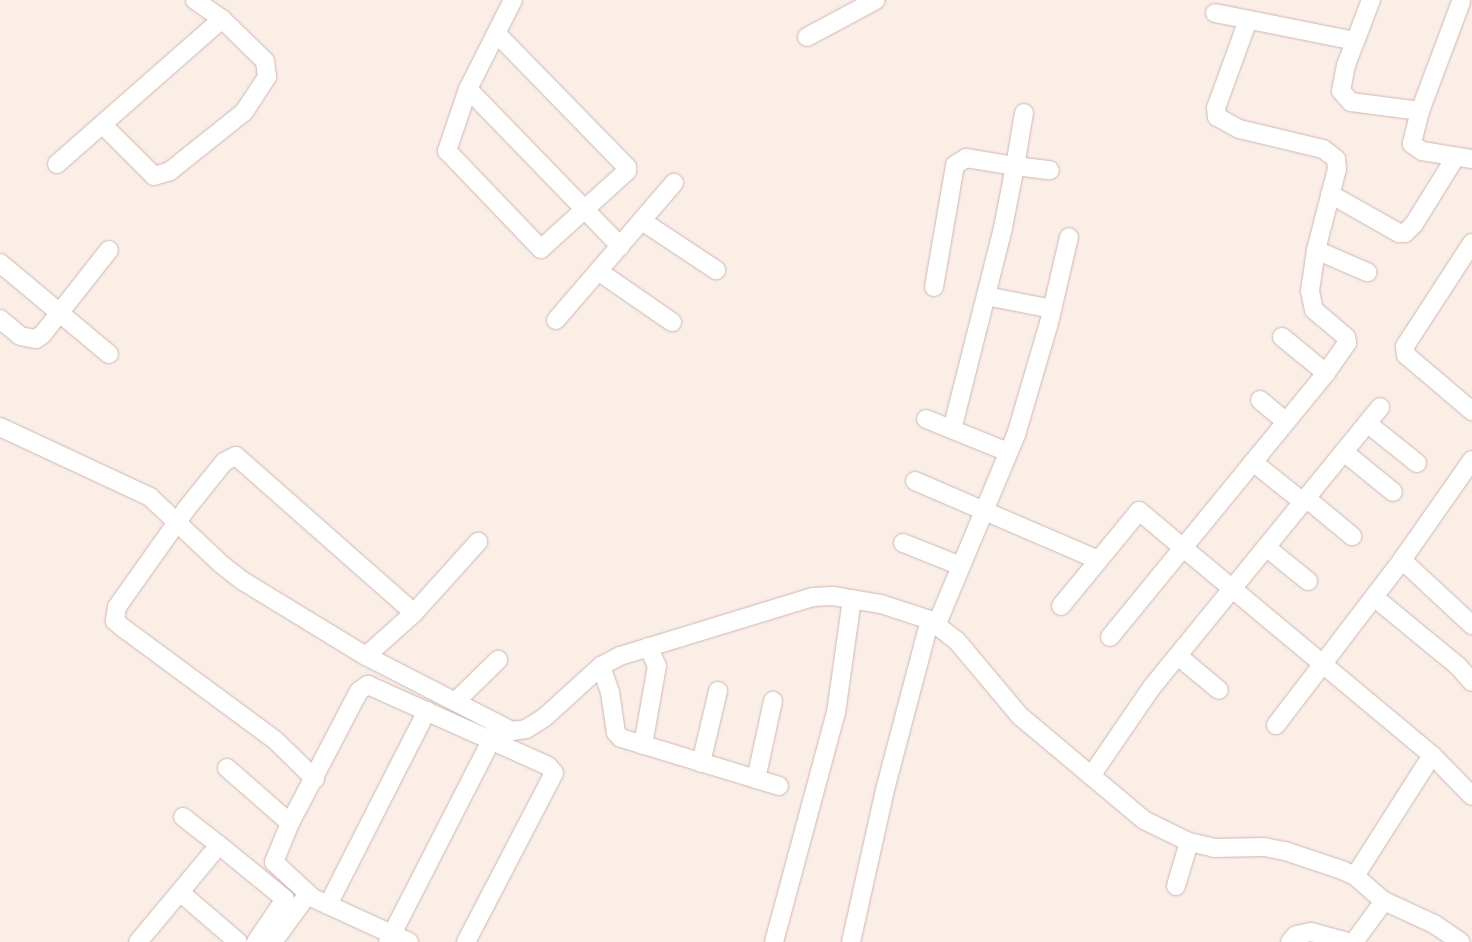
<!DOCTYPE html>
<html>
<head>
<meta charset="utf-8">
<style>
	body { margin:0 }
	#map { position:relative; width:1472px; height:942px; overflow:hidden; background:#faeee7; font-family:"PT Sans Narrow",sans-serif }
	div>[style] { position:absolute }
	.roads { filter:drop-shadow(0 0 1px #cdb6b1) drop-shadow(0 0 1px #cdb6b1) }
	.minor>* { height:18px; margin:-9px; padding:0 9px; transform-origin:9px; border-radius:9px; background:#fff }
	span { translate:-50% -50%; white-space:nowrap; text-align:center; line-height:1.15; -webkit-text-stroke:5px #fdf3ed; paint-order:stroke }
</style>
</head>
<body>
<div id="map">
	<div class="roads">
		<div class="minor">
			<div style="left:1371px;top:0;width:70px;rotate:111deg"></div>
			<div style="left:1346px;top:65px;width:26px;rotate:101deg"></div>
			<div style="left:1341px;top:91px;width:15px;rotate:48deg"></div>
			<div style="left:1351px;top:102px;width:70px;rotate:7.4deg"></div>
			<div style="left:1461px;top:2px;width:116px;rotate:110.6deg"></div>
			<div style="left:1420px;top:111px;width:34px;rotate:104deg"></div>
			<div style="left:1412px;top:144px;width:12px;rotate:35deg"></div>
			<div style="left:1422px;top:151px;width:51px;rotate:9.1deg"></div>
			<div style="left:1215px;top:13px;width:143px;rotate:11.3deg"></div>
			<div style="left:497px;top:34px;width:186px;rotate:45.7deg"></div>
			<div style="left:627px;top:167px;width:4px;rotate:90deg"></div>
			<div style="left:627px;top:171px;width:116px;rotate:137.8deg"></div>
			<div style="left:541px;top:249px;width:136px;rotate:-133.8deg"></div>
			<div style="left:447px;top:151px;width:65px;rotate:-71.3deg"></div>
			<div style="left:468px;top:89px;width:100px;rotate:-63.2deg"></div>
			<div style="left:807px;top:37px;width:78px;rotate:-28.2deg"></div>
			<div style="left:468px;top:89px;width:219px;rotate:45.9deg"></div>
			<div style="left:1024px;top:113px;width:54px;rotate:99.6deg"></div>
			<div style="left:1015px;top:166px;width:35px;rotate:7deg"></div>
			<div style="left:103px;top:125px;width:72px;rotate:45deg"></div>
			<div style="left:154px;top:176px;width:17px;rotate:-17deg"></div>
			<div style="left:170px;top:171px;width:95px;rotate:-38.6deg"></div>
			<div style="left:244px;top:112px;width:42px;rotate:-56.7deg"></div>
			<div style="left:267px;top:77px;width:16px;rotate:-97deg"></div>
			<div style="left:265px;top:61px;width:60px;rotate:-135.7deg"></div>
			<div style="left:57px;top:164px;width:220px;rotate:-41.3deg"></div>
			<div style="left:222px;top:19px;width:33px;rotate:-145deg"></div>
			<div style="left:1330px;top:194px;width:79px;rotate:29.5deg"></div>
			<div style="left:1399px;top:233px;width:6px"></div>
			<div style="left:1405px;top:233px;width:13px;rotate:-45deg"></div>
			<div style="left:1414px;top:224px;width:78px;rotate:-58.2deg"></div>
			<div style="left:642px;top:221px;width:89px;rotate:33.5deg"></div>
			<div style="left:1472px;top:243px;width:123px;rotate:123deg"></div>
			<div style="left:1405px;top:346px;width:9px;rotate:84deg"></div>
			<div style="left:1406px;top:355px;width:87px;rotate:40.3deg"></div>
			<div style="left:1316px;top:250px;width:56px;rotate:23.3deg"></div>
			<div style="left:0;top:263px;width:142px;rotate:39.9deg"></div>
			<div style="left:598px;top:271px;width:90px;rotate:34.6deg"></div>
			<div style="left:934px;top:287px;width:124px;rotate:-80.2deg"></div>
			<div style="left:955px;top:165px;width:13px;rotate:-32deg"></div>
			<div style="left:966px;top:158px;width:50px;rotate:9.3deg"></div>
			<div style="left:1015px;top:166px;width:63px;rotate:101deg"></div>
			<div style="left:1003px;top:228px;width:207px;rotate:104.2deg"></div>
			<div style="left:986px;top:296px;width:67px;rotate:11.1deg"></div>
			<div style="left:0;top:319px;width:26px;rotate:40deg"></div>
			<div style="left:20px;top:336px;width:16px;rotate:11deg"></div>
			<div style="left:36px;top:339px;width:7px;rotate:-34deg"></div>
			<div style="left:42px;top:335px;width:108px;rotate:-51.8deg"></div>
			<div style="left:556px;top:320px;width:181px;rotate:-49.3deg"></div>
			<div style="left:1282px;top:337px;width:57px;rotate:39.3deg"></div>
			<div style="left:1260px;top:400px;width:34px;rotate:40deg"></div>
			<div style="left:926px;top:419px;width:88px;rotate:21.9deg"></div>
			<div style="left:1367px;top:423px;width:64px;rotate:38.7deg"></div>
			<div style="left:0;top:427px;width:166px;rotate:25deg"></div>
			<div style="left:150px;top:497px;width:98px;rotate:43.3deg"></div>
			<div style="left:221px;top:564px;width:28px;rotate:38deg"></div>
			<div style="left:243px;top:581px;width:144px;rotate:31.4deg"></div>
			<div style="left:366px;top:656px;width:164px;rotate:27.2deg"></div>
			<div style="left:512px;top:731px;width:14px;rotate:-8deg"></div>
			<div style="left:526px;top:729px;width:22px;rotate:-32deg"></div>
			<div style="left:545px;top:717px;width:76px;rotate:-42.3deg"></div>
			<div style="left:601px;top:666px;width:21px;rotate:-28deg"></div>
			<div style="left:620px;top:656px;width:202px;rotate:-17deg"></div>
			<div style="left:813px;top:597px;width:20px;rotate:-3deg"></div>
			<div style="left:833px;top:596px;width:49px;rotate:9.5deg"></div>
			<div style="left:881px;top:604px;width:52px;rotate:18.1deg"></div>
			<div style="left:930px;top:620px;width:34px;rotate:38deg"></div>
			<div style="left:957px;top:641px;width:98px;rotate:50deg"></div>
			<div style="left:1020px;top:716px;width:162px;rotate:40deg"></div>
			<div style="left:1144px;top:820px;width:50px;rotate:26.1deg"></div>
			<div style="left:1189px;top:842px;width:26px;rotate:13deg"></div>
			<div style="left:1214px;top:848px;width:50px;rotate:-1.1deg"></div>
			<div style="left:1264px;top:847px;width:21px;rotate:11deg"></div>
			<div style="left:1285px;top:851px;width:60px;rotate:18.4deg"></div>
			<div style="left:1342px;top:870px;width:14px;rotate:25deg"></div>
			<div style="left:1355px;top:876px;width:38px;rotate:41deg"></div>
			<div style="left:1384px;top:901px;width:55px;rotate:24.7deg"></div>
			<div style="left:1434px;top:924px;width:32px;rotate:34deg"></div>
			<div style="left:1344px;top:452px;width:63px;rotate:39.2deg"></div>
			<div style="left:1253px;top:462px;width:64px;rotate:38.7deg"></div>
			<div style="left:915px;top:481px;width:199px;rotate:23.3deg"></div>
			<div style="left:1306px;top:498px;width:60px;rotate:39.6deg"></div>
			<div style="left:903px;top:543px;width:62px;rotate:21.6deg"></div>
			<div style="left:1266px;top:547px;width:54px;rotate:39deg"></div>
			<div style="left:1402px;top:560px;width:96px;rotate:42.9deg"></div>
			<div style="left:1374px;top:597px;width:109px;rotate:39.4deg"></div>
			<div style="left:1458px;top:666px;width:21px;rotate:49deg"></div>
			<div style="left:1061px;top:606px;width:123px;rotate:-50.6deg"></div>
			<div style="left:1139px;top:511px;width:381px;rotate:39.8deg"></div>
			<div style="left:1432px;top:755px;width:57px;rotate:45.7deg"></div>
			<div style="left:936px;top:626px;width:207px;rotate:-67.3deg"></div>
			<div style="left:1016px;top:435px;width:117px;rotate:-73.6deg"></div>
			<div style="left:1049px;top:323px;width:88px;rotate:-76.9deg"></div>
			<div style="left:1110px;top:637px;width:341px;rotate:-50.7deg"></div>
			<div style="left:1326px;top:373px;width:37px;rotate:-55deg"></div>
			<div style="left:1347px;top:343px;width:6px;rotate:-99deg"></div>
			<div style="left:1346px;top:337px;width:42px;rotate:-139.8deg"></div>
			<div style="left:1314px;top:310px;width:19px;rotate:-102deg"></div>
			<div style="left:1310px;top:291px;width:41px;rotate:-81.7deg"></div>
			<div style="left:1316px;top:250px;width:84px;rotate:-75.5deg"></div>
			<div style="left:1337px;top:169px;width:10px;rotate:-96deg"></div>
			<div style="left:1336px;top:159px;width:16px;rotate:-142deg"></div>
			<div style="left:1323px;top:149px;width:86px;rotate:-166.6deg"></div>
			<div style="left:1239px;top:129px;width:25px;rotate:-151deg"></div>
			<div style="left:1217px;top:117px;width:9px;rotate:-96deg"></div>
			<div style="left:1216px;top:108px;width:94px;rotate:-70deg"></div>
			<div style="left:366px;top:656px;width:64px;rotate:-41.9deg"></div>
			<div style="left:414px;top:613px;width:96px;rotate:-48deg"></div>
			<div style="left:1178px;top:656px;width:53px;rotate:39.7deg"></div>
			<div style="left:601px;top:666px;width:28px;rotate:71deg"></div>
			<div style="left:610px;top:692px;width:41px;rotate:81.7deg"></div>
			<div style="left:616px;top:733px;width:7px;rotate:45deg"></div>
			<div style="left:621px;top:738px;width:165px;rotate:16.9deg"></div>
			<div style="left:456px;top:701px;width:59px;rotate:-44.3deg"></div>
			<div style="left:1276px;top:725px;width:208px;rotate:-52.6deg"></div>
			<div style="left:1402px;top:560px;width:122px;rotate:-55deg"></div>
			<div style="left:643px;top:745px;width:80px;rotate:-80deg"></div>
			<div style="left:657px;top:666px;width:21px;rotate:-115deg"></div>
			<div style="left:701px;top:763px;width:74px;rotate:-76.7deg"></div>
			<div style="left:227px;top:768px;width:84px;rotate:41.1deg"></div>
			<div style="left:1091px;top:776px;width:108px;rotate:-55.6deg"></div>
			<div style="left:1152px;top:687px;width:361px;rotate:-50.8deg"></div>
			<div style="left:315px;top:779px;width:56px;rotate:-135.7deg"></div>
			<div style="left:275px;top:740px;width:189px;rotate:-143.6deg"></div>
			<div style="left:123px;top:628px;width:11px;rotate:-139deg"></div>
			<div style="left:115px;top:621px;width:14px;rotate:-82deg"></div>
			<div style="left:117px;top:607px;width:121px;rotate:-54.7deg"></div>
			<div style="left:187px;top:508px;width:59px;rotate:-51.2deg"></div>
			<div style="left:224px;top:462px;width:13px;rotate:-27deg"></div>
			<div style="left:236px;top:456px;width:237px;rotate:41.4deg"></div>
			<div style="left:756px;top:779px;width:80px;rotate:-77.7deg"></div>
			<div style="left:183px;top:817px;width:46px;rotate:37.9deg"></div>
			<div style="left:1355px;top:876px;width:143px;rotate:-57.5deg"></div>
			<div style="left:1176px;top:886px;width:46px;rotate:-73.5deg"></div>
			<div style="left:181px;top:893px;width:75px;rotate:40.7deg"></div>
			<div style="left:328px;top:905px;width:218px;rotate:-63deg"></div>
			<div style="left:138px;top:942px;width:126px;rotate:-50.1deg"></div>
			<div style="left:219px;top:845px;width:85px;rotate:39.3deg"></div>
			<div style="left:285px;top:899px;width:52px;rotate:124deg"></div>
			<div style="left:273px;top:942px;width:59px;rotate:-53.9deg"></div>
			<div style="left:388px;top:942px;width:239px;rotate:-62.9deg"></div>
			<div style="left:409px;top:942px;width:106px;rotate:-155.4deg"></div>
			<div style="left:313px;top:898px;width:53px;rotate:-137.3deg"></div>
			<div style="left:274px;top:862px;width:42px;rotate:-67.7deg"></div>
			<div style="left:290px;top:823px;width:149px;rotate:-62.4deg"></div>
			<div style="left:359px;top:691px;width:11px;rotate:-34deg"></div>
			<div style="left:368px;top:685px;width:197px;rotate:24.2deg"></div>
			<div style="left:548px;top:766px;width:9px;rotate:49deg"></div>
			<div style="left:554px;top:773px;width:191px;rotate:117.5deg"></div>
			<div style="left:774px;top:942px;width:237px;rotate:-74.9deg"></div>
			<div style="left:836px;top:713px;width:115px;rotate:-82deg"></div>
			<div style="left:851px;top:942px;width:160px;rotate:-77.4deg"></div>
			<div style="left:886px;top:786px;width:172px;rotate:-75.2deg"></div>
			<div style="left:1290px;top:942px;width:9px;rotate:-49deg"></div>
			<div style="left:1296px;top:935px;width:15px;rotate:-11deg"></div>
			<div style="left:1311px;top:932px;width:38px;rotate:15deg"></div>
			<div style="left:1354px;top:942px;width:51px;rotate:-53.8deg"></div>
		</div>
	</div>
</div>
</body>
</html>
